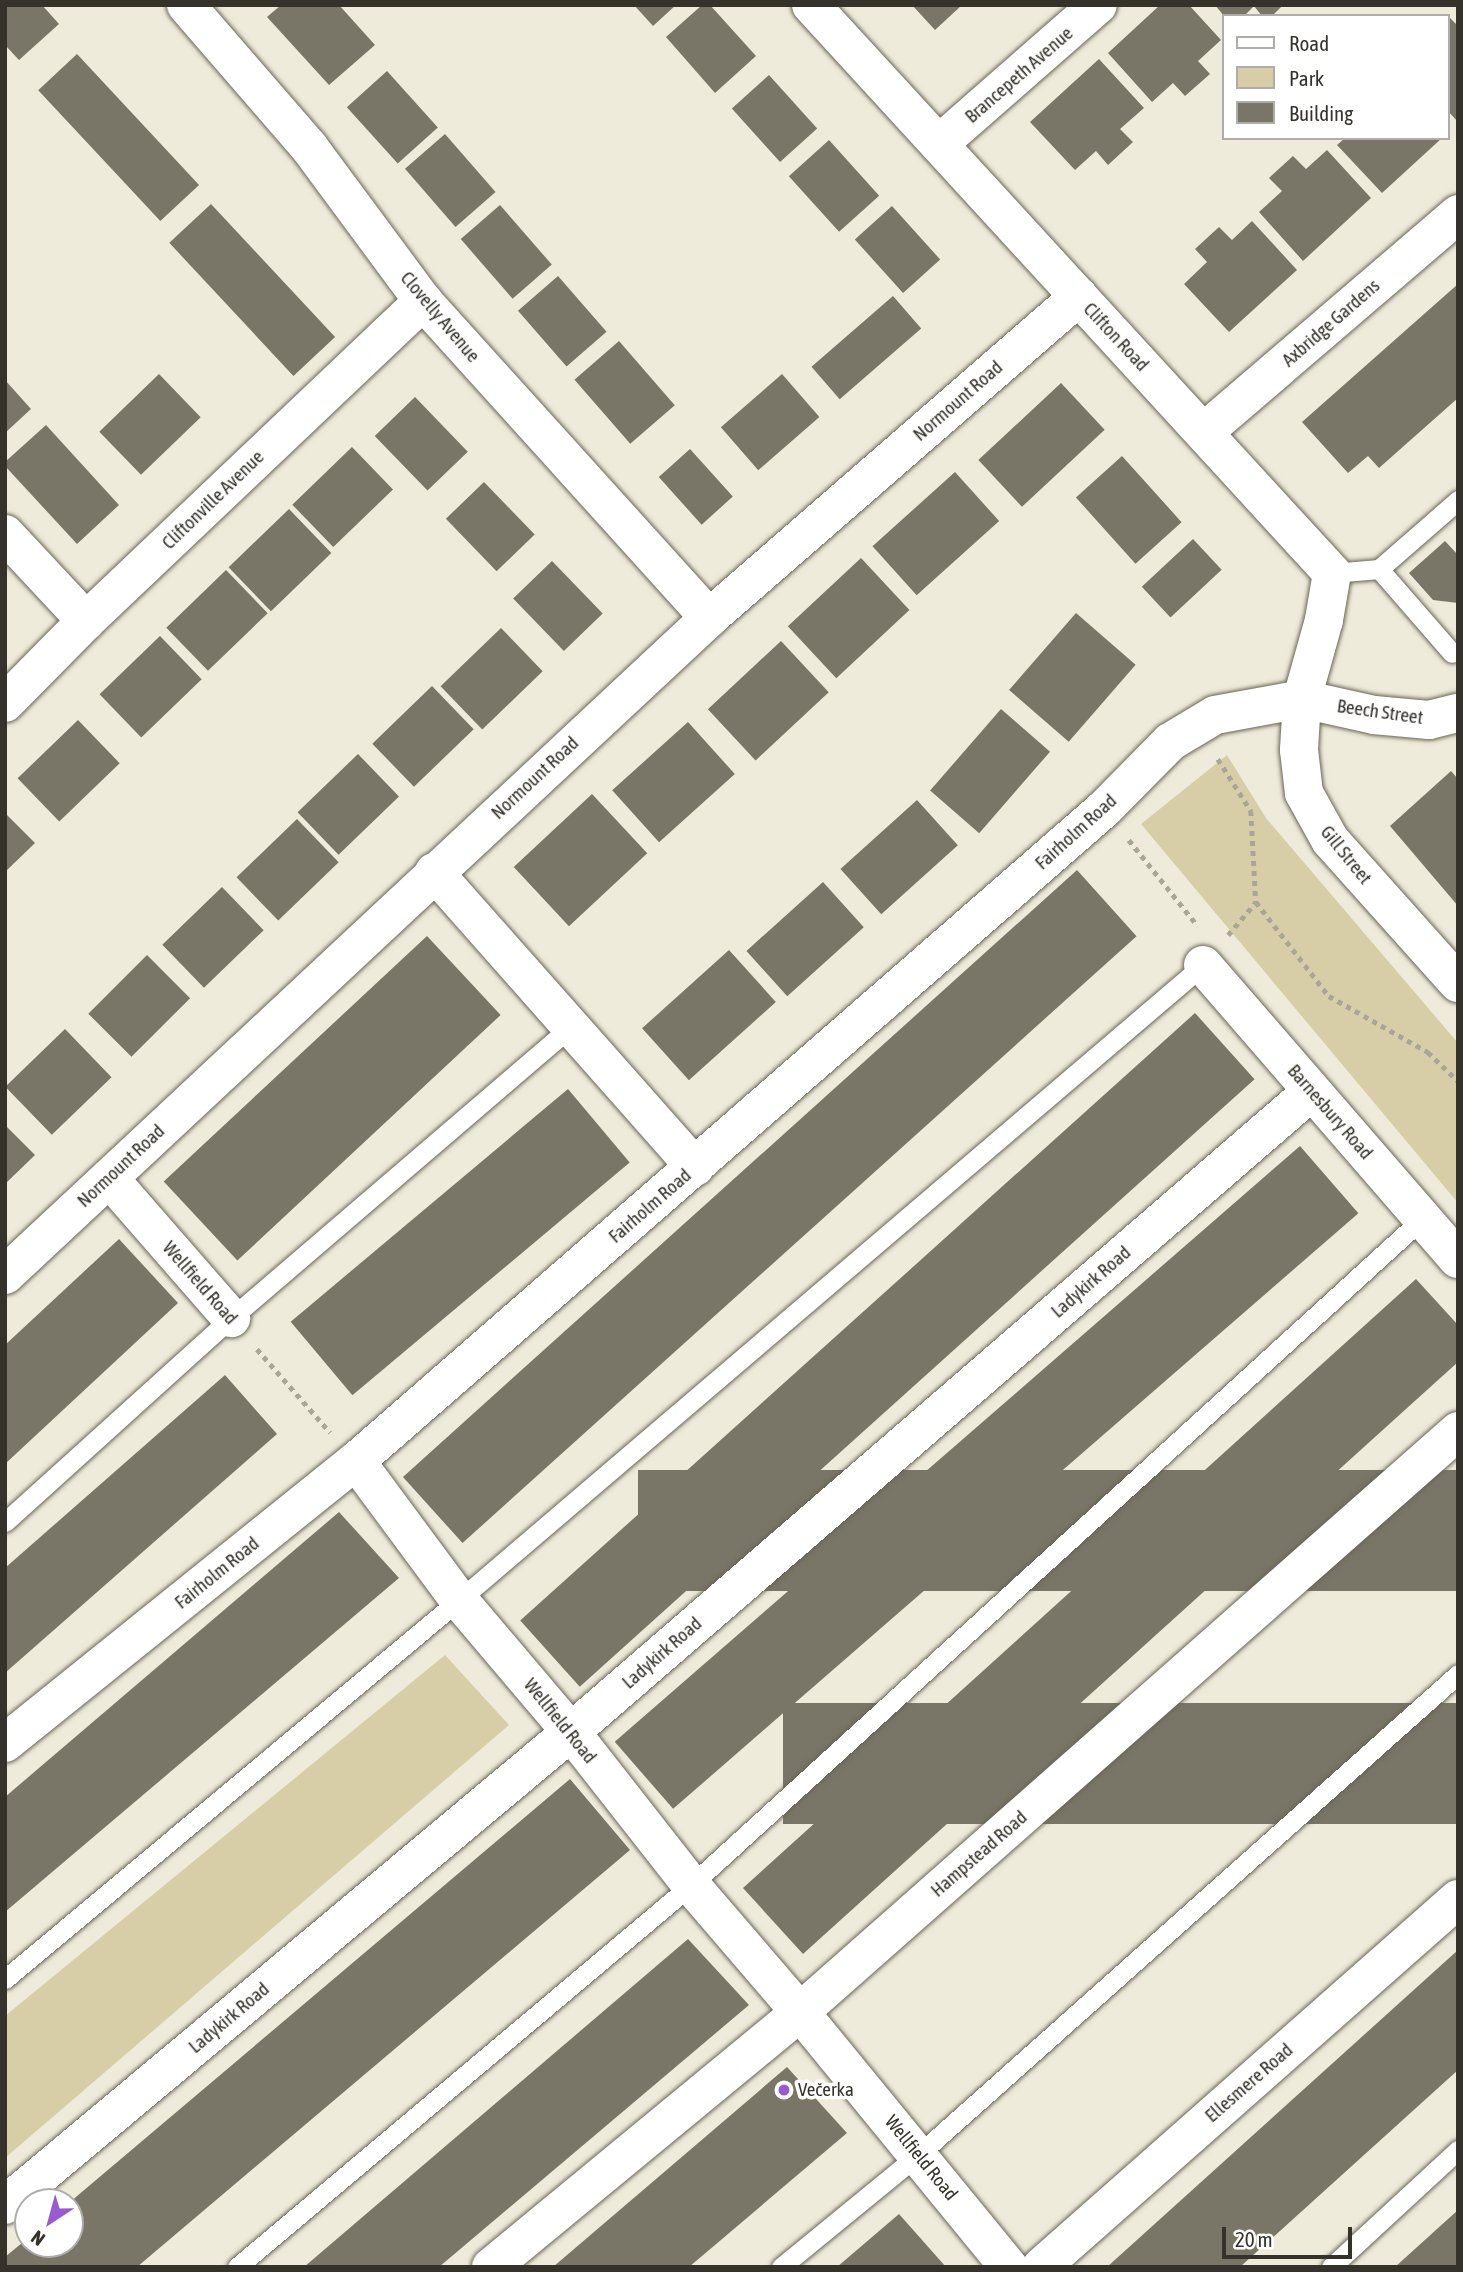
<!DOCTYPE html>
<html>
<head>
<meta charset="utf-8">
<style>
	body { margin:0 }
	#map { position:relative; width:1463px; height:2272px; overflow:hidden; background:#efebda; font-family:"Asap Condensed",sans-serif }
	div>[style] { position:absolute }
	.green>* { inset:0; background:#d7cea7 }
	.building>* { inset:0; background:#797667; transform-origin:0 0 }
	.path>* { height:4.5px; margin-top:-2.25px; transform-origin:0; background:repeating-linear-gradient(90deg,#a9a699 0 5px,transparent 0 10px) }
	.roads { filter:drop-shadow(0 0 2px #696556) drop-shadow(0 0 2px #696556) }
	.lane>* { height:19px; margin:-9.5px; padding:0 9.5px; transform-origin:9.5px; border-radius:9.5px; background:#fff }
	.street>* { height:38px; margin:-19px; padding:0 19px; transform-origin:19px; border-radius:19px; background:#fff }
	.dots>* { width:19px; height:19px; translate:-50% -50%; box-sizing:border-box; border:4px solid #fff; border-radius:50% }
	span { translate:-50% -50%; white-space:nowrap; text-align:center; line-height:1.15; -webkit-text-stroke:7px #fff; paint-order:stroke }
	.street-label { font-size:19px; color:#34322b }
	.poi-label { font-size:19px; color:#34322b }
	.left { translate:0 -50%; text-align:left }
	.frame { position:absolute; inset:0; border:7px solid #34322b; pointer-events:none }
	.legend { position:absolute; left:1222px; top:14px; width:228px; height:126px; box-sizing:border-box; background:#fff; border:2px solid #aeadaa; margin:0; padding:9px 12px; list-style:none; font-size:21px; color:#34322b }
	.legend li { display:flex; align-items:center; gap:14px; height:35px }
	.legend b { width:35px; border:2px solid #aeadaa }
	.north { position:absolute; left:14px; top:2188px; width:70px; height:70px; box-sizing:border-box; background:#fff; border:2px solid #aeadaa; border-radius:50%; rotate:216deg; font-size:19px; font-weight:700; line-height:28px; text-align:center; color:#34322b }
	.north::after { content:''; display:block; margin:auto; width:24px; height:32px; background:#9a5ad0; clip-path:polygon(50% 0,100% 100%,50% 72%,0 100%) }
	.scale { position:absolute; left:1222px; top:2227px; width:130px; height:32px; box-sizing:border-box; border:4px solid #34322b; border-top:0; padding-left:9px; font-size:21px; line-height:24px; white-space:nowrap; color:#34322b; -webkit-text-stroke:5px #fff; paint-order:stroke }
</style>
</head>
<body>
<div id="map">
	<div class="green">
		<div style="clip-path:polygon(1227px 755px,1266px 818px,1458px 1043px,1458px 1203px,1141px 824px)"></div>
		<div style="clip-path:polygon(445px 1655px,509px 1725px,5px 2158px,5px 2016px)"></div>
	</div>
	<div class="building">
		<div style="clip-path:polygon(5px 5px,42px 5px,59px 24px,19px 60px,5px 45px)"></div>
		<div style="clip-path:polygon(281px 5px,339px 5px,375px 45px,329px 85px,267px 17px)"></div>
		<div style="clip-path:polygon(634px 5px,676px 5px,653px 26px)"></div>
		<div style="clip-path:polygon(702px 5px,710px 5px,756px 56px,715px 93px,666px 37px)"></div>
		<div style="clip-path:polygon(912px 5px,962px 5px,935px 30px)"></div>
		<div style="clip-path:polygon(1160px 5px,1189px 5px,1221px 40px,1198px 61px,1210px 74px,1185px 96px,1173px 83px,1152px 102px,1108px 53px)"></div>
		<div style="clip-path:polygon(1215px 5px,1283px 5px,1272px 16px,1262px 16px,1254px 6px,1244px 16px,1224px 16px)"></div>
		<div style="clip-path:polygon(1447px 15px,1458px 26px,1458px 122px,1447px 110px)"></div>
		<div style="left:77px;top:54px;width:179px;height:53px;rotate:47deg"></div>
		<div style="clip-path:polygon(1099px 59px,1144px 108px,1120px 129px,1133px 142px,1108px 165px,1096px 151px,1075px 170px,1030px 122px)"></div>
		<div style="left:387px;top:71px;width:76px;height:54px;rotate:48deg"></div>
		<div style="left:769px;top:75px;width:72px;height:50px;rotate:48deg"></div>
		<div style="left:445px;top:134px;width:77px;height:53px;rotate:49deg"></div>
		<div style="clip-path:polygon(1345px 138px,1442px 138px,1382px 193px,1337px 145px)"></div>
		<div style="left:829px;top:140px;width:75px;height:54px;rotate:48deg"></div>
		<div style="clip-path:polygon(1327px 150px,1371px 198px,1303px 261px,1259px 212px,1282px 191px,1269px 178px,1293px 156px,1306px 169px)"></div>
		<div style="left:211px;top:204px;width:182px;height:57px;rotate:47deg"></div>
		<div style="left:500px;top:205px;width:79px;height:52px;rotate:49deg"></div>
		<div style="left:892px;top:206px;width:72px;height:50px;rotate:48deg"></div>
		<div style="clip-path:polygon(1252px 221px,1297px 270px,1229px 332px,1184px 284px,1207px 262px,1195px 249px,1219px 227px,1232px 240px)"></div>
		<div style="left:558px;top:276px;width:74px;height:53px;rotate:49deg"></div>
		<div style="clip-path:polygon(1458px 284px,1458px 398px,1379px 468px,1368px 456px,1348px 473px,1302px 422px)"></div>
		<div style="left:893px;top:296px;width:43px;height:108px;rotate:49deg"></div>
		<div style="left:619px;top:341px;width:85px;height:59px;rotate:49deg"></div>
		<div style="left:159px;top:374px;width:60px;height:83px;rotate:46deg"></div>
		<div style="left:782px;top:374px;width:57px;height:81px;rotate:49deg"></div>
		<div style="clip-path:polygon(5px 380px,31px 409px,5px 433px)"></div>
		<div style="left:1061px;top:383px;width:64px;height:113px;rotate:47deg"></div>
		<div style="left:415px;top:397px;width:76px;height:56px;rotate:46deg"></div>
		<div style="clip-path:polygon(46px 425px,119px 505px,77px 544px,5px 466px,5px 462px)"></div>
		<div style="left:352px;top:447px;width:59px;height:83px;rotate:46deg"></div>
		<div style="left:690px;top:449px;width:64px;height:42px;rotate:48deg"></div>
		<div style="left:1122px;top:456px;width:89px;height:62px;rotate:48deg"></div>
		<div style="left:955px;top:472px;width:66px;height:111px;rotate:48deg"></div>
		<div style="left:484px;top:482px;width:73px;height:53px;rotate:46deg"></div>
		<div style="left:289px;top:509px;width:61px;height:84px;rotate:46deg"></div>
		<div style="left:1193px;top:539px;width:42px;height:70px;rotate:47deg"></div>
		<div style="clip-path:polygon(1445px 541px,1458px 555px,1458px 603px,1433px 600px,1409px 573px)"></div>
		<div style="left:861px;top:558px;width:71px;height:100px;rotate:47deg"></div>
		<div style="left:552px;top:561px;width:73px;height:54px;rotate:46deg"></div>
		<div style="left:226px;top:570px;width:60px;height:83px;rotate:46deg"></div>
		<div style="left:1076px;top:613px;width:79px;height:102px;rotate:41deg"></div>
		<div style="left:501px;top:628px;width:60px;height:84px;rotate:46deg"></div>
		<div style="left:160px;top:636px;width:60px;height:84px;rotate:46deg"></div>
		<div style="left:781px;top:641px;width:70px;height:100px;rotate:47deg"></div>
		<div style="left:432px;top:686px;width:60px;height:83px;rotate:46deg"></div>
		<div style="left:1001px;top:709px;width:65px;height:108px;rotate:41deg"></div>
		<div style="left:78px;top:720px;width:60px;height:84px;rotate:46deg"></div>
		<div style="left:688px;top:722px;width:70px;height:102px;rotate:48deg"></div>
		<div style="left:358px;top:754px;width:59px;height:84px;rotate:46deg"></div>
		<div style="clip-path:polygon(1451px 771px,1458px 779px,1458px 906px,1390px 826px)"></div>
		<div style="left:592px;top:794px;width:81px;height:107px;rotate:47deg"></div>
		<div style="left:917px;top:800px;width:61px;height:103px;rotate:48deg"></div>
		<div style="clip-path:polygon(5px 813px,35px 843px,5px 872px)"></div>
		<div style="left:297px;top:819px;width:60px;height:84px;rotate:46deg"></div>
		<div style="left:1077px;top:870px;width:89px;height:907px;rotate:48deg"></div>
		<div style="left:823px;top:882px;width:61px;height:103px;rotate:48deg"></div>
		<div style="left:222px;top:887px;width:60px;height:83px;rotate:46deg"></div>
		<div style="left:427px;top:936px;width:108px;height:360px;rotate:47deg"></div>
		<div style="left:729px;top:950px;width:70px;height:117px;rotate:48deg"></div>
		<div style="left:147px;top:955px;width:61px;height:83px;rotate:45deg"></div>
		<div style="left:1195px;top:1013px;width:89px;height:908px;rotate:48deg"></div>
		<div style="left:65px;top:1029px;width:67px;height:83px;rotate:46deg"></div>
		<div style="left:568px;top:1089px;width:96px;height:362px;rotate:50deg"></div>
		<div style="clip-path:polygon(5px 1125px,35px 1155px,5px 1184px)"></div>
		<div style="left:1300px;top:1146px;width:89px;height:908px;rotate:49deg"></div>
		<div style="clip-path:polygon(119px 1239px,178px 1303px,5px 1464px,5px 1345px)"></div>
		<div style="clip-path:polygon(1416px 1279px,1458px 1325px,1458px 1362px,803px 1954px,743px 1888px)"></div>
		<div style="clip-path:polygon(225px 1375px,277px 1434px,5px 1673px,5px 1568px)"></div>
		<div style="left:1458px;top:1470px;width:121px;height:820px;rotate:90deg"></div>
		<div style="clip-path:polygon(339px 1512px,399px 1578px,5px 1912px,5px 1797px)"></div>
		<div style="left:1458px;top:1703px;width:121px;height:675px;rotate:90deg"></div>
		<div style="clip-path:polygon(570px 1779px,630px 1850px,137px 2267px,5px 2267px,5px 2257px,28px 2238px,28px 2244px,70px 2244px,70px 2202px)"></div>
		<div style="clip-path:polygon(688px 1939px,749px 2005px,439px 2267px,304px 2267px)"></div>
		<div style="clip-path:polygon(1458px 1950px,1458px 2070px,1240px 2267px,1107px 2267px)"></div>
		<div style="clip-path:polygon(787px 2067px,847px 2133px,689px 2267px,553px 2267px)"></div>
		<div style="clip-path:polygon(1458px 2210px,1458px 2267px,1395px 2267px)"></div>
		<div style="clip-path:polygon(899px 2214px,946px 2267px,837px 2267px)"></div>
	</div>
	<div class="path">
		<div style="left:1218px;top:759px;width:62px;rotate:57.6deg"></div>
		<div style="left:1251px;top:811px;width:91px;rotate:86.9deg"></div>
		<div style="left:1256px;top:902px;width:119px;rotate:52.2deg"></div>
		<div style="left:1329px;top:996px;width:114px;rotate:29.5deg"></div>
		<div style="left:1428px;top:1052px;width:42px;rotate:44deg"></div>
		<div style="left:1129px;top:840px;width:110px;rotate:51.3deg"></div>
		<div style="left:1228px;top:935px;width:43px;rotate:-49.7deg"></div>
		<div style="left:257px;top:1349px;width:111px;rotate:48.7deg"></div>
	</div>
	<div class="roads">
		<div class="lane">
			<div style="left:1379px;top:569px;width:111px;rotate:49deg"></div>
			<div style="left:1332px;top:573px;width:47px;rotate:-4.9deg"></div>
			<div style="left:1379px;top:569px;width:105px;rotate:-41.1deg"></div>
			<div style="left:5px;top:1522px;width:304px;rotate:-42.1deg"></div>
			<div style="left:231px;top:1318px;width:448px;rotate:-40.6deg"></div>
			<div style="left:5px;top:1979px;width:591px;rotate:-39.86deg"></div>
			<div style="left:459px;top:1600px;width:978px;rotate:-40.48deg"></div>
			<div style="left:237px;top:2267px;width:593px;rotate:-40.08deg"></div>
			<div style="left:691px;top:1885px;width:992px;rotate:-42.34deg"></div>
			<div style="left:781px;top:2267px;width:177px;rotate:-39.3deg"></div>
			<div style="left:918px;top:2155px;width:723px;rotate:-41.69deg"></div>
			<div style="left:1331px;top:2267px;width:173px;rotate:-42.7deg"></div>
		</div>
		<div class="street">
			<div style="left:186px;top:5px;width:188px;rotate:49.1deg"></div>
			<div style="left:309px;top:147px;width:192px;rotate:53.5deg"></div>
			<div style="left:423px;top:301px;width:427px;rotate:47.9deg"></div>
			<div style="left:811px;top:5px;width:771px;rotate:47.47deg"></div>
			<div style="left:1332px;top:573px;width:48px;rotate:99.7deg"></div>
			<div style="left:1324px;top:620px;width:82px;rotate:105.6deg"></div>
			<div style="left:1302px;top:699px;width:51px;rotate:93.4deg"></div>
			<div style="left:1299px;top:750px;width:43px;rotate:83.4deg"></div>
			<div style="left:1304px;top:793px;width:54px;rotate:61deg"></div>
			<div style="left:1330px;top:840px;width:192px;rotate:48.2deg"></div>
			<div style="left:939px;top:144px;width:211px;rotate:-41.2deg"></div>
			<div style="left:1204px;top:432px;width:335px;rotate:-40.6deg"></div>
			<div style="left:5px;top:534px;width:119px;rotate:47deg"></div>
			<div style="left:5px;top:703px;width:115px;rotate:-45.4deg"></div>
			<div style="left:86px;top:621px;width:465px;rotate:-43.5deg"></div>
			<div style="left:434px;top:872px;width:394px;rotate:48.5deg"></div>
			<div style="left:1203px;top:965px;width:389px;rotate:49.1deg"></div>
			<div style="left:109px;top:1178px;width:186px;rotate:48.9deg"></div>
			<div style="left:5px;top:1275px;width:963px;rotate:-43.02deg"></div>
			<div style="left:709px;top:618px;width:490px;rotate:-41deg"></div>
			<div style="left:356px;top:1461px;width:173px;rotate:53.5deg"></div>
			<div style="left:459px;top:1600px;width:173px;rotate:49.7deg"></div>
			<div style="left:571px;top:1732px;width:194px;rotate:51.9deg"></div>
			<div style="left:691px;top:1885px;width:167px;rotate:49.4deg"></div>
			<div style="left:800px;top:2012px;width:330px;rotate:50.7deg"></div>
			<div style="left:5px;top:1743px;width:450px;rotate:-38.8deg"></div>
			<div style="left:356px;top:1461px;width:992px;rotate:-41.08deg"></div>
			<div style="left:1104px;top:809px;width:94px;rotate:-45.4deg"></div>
			<div style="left:1170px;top:742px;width:52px;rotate:-31deg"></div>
			<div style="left:1215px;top:715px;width:88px;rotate:-10.4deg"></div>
			<div style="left:1302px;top:699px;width:74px;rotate:12.5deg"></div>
			<div style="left:1374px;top:715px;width:55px;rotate:5.2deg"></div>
			<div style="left:1429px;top:720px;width:30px;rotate:-14deg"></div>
			<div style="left:5px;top:2205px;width:738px;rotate:-39.89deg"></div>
			<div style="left:571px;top:1732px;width:978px;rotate:-40.86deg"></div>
			<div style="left:491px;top:2267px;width:401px;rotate:-39.5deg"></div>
			<div style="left:800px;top:2012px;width:878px;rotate:-41.44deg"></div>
			<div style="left:1041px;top:2267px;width:556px;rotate:-41.43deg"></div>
		</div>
	</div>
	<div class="dots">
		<div style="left:784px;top:2090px;background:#9a5ad0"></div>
	</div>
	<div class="street-label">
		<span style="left:1019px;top:75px;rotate:-41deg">Brancepeth Avenue</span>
		<span style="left:440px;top:317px;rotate:50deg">Clovelly Avenue</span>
		<span style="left:1331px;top:323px;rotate:-41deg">Axbridge Gardens</span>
		<span style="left:1116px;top:337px;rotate:47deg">Clifton Road</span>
		<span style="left:958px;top:401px;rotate:-41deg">Normount Road</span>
		<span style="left:213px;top:500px;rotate:-44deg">Cliftonville Avenue</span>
		<span style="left:1380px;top:712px;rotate:8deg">Beech Street</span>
		<span style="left:535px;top:778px;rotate:-43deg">Normount Road</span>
		<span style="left:1076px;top:832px;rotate:-42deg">Fairholm Road</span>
		<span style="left:1346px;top:855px;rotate:51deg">Gill Street</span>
		<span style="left:1330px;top:1112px;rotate:49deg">Barnesbury Road</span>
		<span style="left:121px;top:1166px;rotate:-43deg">Normount Road</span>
		<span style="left:650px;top:1206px;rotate:-41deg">Fairholm Road</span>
		<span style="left:1091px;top:1282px;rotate:-41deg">Ladykirk Road</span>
		<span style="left:200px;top:1283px;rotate:49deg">Wellfield Road</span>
		<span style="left:217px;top:1573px;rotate:-39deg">Fairholm Road</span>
		<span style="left:662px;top:1653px;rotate:-41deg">Ladykirk Road</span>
		<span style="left:560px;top:1721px;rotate:51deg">Wellfield Road</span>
		<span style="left:979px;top:1854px;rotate:-41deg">Hampstead Road</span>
		<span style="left:229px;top:2018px;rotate:-40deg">Ladykirk Road</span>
		<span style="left:1249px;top:2083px;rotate:-41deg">Ellesmere Road</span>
		<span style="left:921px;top:2158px;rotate:51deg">Wellfield Road</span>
	</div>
	<div class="poi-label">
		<span class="left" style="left:798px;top:2090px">Večerka</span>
	</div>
	<div class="frame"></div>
	<ul class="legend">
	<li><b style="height:9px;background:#fff"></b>Road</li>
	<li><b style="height:19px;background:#d7cea7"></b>Park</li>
	<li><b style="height:19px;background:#797667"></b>Building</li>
	</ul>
	<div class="north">N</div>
	<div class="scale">20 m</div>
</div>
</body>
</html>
